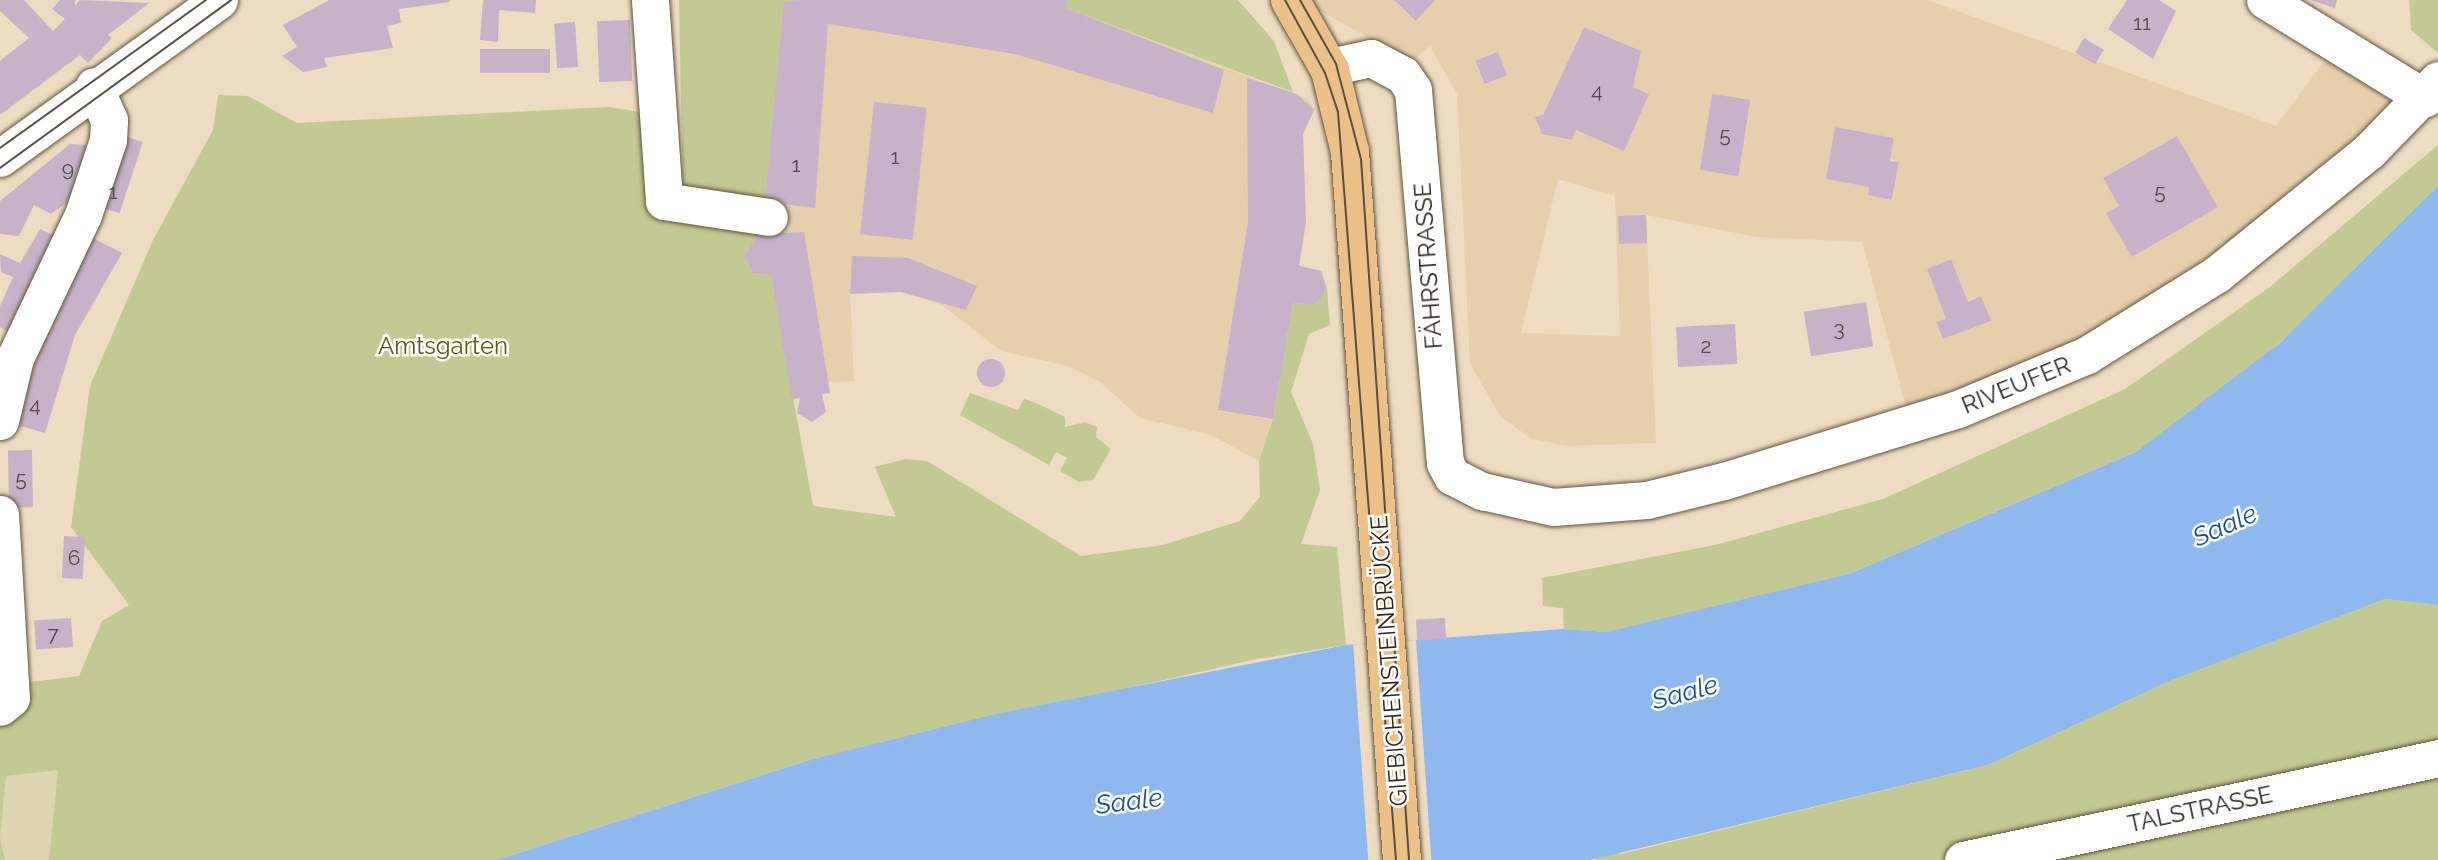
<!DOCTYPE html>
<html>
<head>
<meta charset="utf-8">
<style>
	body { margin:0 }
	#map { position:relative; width:2438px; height:860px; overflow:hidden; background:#eddcc1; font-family:Raleway,sans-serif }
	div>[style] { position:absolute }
	.built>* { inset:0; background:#e5d0ae }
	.green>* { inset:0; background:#c3c992 }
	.sand>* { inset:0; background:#dfd5b0 }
	.water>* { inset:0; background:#8fb8ef }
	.pier>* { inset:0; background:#eddcc1; transform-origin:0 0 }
	.building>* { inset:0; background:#c7b2ca; transform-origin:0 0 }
	.round { border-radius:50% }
	.roads { filter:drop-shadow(0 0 2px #62543c) drop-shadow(0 0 2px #62543c) }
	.minor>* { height:37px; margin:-18.5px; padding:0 18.5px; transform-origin:18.5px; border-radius:18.5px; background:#fff }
	.major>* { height:38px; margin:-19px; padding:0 19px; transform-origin:19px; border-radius:19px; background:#ebc187 }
	.tram>* { height:2px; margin:-1px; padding:0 1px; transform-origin:1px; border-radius:1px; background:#585041 }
	span { translate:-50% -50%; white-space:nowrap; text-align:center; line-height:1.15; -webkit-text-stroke:5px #fff; paint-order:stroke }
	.number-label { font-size:21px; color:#544a48 }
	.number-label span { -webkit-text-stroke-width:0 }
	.street-label { font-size:24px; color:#2e281d }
	.park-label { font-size:24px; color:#565b0a }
	.water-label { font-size:26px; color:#1a4f90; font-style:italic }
</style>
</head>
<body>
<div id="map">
	<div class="built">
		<div style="clip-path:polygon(804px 0,1067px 0,1069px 9px,1308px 99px,1314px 110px,1303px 134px,1306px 222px,1299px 265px,1321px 271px,1327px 289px,1315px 305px,1293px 304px,1273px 419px,1259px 461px,1211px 435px,1140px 418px,1099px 381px,1068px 366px,1001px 351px,942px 305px,901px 292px,850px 294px,854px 381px,828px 382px,830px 393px,792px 399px,770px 275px,753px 273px,744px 256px,758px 234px)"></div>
		<div style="clip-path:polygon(evenodd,1300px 0,1927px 0,2276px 126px,2328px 56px,2392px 94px,2389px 122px,2134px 323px,1908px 415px,1862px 242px,1756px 237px,1646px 215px,1656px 443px,1567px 446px,1532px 439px,1501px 417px,1470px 364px,1457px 94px,1430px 46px,1402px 69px,1364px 35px,1300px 0,1584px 27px,1641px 51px,1633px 87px,1648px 94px,1624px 151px,1576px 130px,1572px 140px,1535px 118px,1543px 115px,1584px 27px,1300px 0,1712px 95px,1751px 101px,1739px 176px,1700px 170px,1712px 95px,1300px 0,1836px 127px,1899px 163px,1893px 200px,1868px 195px,1869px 187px,1826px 179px,1836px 127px,1300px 0,2177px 136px,2218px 207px,2132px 257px,2107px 213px,2119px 206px,2103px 178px,2177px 136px,1300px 0,1558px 179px,1615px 196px,1620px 336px,1521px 333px,1558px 179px,1300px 0,1951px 259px,1968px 302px,1981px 296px,1991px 321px,1943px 339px,1936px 323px,1946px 319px,1927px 269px,1951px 259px)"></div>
	</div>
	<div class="green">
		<div style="clip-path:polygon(679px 0,804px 0,765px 202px,683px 203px)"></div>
		<div style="clip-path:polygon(1067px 0,1238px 0,1274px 41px,1293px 92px,1068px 9px)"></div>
		<div style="clip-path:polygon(2409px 0,2438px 0,2438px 53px,2411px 30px)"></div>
		<div style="clip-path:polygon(218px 95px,248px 96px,297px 123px,609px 107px,646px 113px,656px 219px,752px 221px,758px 234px,744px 256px,753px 273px,771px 275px,813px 506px,896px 517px,875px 467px,905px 459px,927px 461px,1081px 556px,1163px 545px,1240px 521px,1260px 497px,1259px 461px,1273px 419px,1293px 303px,1315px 305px,1327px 289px,1330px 325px,1309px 334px,1291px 392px,1313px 444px,1320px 490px,1301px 544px,1337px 547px,1346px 645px,1257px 659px,810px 760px,497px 860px,0 860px,0 719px,22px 683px,79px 676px,102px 621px,129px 605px,71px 527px,90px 386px,153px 240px,213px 130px)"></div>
		<div style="clip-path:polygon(2438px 145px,2438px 186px,2337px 292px,2235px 382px,2136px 452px,1849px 574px,1737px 604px,1607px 632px,1564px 629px,1563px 608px,1543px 606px,1542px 578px,1715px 545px,1883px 499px,2125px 389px,2270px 287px)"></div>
		<div style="clip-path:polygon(970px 393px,1018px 410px,1024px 399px,1036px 403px,1065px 417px,1065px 427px,1085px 422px,1097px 427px,1096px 437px,1111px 449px,1093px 480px,1079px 482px,1060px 471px,1067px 458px,1056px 452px,1049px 465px,960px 415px)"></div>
		<div style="clip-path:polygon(2385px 599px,2438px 605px,2438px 860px,1595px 860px,1609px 851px,1621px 854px,1988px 765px,2172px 680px)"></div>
	</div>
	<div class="sand">
		<div style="clip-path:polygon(58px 770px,49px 860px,5px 860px,0 837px,6px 776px)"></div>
	</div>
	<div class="water">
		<div style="clip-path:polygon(2438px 186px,2438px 605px,2385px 599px,2172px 680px,1988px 765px,1590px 860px,497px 860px,810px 760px,996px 714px,1346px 645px,1564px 629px,1607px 632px,1849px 574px,2136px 452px,2280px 343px)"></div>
	</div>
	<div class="pier">
		<div style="left:1416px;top:640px;width:221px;height:63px;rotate:86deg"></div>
	</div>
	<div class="building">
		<div style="clip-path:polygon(0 0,24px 0,53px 31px,65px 19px,52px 9px,60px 0,75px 0,75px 6px,80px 0,149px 3px,108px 35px,112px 38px,88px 63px,80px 55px,0 115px,0 61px,29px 38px,0 11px)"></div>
		<div style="clip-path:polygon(329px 0,450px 0,450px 2px,399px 9px,401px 23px,387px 26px,393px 48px,324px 58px,327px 67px,303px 72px,282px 56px,297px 47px,283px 25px)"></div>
		<div style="clip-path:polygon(483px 0,536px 0,535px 13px,499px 10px,498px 42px,480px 40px)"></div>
		<div style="clip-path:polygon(804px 0,1067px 0,1068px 9px,1224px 70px,1213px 113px,1015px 54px,828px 24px,815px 208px,765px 202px,784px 2px)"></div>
		<div style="clip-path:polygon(1394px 0,1435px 0,1416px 21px)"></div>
		<div style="clip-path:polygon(2127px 0,2159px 0,2176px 11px,2153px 59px,2108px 29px)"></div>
		<div style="clip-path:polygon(2310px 0,2337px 0,2335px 8px)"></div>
		<div style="left:630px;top:20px;width:61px;height:33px;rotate:88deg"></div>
		<div style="left:575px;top:22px;width:45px;height:21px;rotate:86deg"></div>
		<div style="clip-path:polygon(1584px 27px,1641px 51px,1633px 87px,1649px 94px,1624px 151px,1576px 130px,1572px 140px,1542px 134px,1535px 117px,1543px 115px)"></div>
		<div style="left:2084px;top:38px;width:23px;height:17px;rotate:31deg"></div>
		<div style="left:480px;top:49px;width:70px;height:24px"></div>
		<div style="left:1498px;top:52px;width:25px;height:24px;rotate:69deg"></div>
		<div style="clip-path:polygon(1247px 78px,1297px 94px,1314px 110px,1303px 134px,1306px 222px,1299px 266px,1321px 271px,1327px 289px,1315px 305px,1293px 303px,1273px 419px,1218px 410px,1248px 221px)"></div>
		<div style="left:1712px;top:94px;width:39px;height:77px;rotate:9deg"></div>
		<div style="left:874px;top:102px;width:53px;height:133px;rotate:6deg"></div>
		<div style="clip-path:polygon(1835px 127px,1894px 138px,1890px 161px,1899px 162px,1892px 200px,1868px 195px,1869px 187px,1826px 179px)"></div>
		<div style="left:118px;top:134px;width:26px;height:75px;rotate:18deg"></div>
		<div style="clip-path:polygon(2177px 136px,2218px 207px,2132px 257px,2106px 213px,2119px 206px,2103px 178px)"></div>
		<div style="clip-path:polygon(70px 144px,86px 145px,94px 155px,69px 201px,51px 214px,34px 205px,19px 236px,0 234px,0 201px)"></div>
		<div style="left:1646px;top:215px;width:28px;height:28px;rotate:88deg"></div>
		<div style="clip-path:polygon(40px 229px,57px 237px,12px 334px,0 327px,0 306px,13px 277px,1px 272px,0 254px,20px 263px)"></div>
		<div style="clip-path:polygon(804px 232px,830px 393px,822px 394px,826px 412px,812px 422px,797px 413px,800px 398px,792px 399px,771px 275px,753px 273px,744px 256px,758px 234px)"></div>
		<div style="clip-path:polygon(85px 234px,122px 253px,75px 335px,45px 433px,10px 423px)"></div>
		<div style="clip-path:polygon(852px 256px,908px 258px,977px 286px,966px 310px,901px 292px,850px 294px)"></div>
		<div style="clip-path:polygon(1951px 259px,1968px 302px,1981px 296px,1991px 321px,1943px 339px,1936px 322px,1946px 319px,1927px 269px)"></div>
		<div style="left:1866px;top:302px;width:45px;height:63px;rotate:81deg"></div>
		<div style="left:1735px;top:324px;width:40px;height:59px;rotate:87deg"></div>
		<div class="round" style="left:977px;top:359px;width:28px;height:28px"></div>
		<div style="left:32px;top:450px;width:57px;height:24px;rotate:89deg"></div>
		<div style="left:64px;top:536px;width:21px;height:42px;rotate:3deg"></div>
		<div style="left:71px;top:618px;width:29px;height:37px;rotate:86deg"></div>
		<div style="left:1445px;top:618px;width:21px;height:29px;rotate:87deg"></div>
	</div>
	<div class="roads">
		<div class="minor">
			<div style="left:650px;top:0;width:201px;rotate:86deg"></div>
			<div style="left:664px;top:201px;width:106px;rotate:8.7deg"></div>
			<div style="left:2265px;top:0;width:188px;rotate:31.5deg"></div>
			<div style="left:1329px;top:67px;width:43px;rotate:-12.1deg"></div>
			<div style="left:1371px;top:58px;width:36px;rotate:28deg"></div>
			<div style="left:1403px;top:75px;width:18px;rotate:56deg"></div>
			<div style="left:1413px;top:90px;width:374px;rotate:85.1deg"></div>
			<div style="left:1445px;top:463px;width:15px;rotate:62deg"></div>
			<div style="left:1452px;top:476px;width:34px;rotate:27deg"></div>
			<div style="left:1482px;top:491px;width:73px;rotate:12.7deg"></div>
			<div style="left:1553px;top:507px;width:94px;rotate:-4.3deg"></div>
			<div style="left:1647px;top:500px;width:79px;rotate:-13.9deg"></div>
			<div style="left:1724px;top:481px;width:245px;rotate:-17.1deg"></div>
			<div style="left:1958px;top:409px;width:140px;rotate:-22.7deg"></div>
			<div style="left:2087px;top:355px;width:153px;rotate:-31.9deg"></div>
			<div style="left:2217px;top:274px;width:196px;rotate:-39deg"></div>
			<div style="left:2369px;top:151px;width:99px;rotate:-45.8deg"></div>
			<div style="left:0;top:158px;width:270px;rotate:-35.8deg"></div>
			<div style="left:0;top:421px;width:65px;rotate:-76.6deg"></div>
			<div style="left:15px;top:358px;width:158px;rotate:-64.6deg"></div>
			<div style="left:83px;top:215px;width:79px;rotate:-71.6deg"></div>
			<div style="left:108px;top:140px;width:20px;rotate:-87deg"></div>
			<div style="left:109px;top:120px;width:37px;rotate:-114deg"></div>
			<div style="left:0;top:514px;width:184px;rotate:86.6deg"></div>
			<div style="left:11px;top:698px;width:14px;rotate:141deg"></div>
			<div style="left:1963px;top:860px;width:486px;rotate:-12.1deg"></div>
		</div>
		<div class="major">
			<div style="left:1290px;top:0;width:81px;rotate:60.3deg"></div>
			<div style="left:1330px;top:70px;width:84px;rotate:76.3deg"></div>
			<div style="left:1350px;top:152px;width:710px;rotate:85.8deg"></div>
		</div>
	</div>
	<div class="tram">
		<div style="left:1285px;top:0;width:83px;rotate:61.3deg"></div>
		<div style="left:1325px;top:73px;width:41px;rotate:71.6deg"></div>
		<div style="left:1338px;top:112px;width:750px;rotate:85.57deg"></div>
		<div style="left:1300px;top:0;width:73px;rotate:60.6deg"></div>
		<div style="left:1336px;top:64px;width:98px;rotate:75.3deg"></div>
		<div style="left:1361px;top:159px;width:703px;rotate:86.08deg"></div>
		<div style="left:0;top:148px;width:254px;rotate:-35.7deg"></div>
		<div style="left:0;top:168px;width:286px;rotate:-36deg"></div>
	</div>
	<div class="number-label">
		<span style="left:2142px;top:23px">11</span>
		<span style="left:1597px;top:91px">4</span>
		<span style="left:1725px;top:135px">5</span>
		<span style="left:895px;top:157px">1</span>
		<span style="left:796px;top:165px">1</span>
		<span style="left:68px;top:169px">9</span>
		<span style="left:113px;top:192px">1</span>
		<span style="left:2160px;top:192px">5</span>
		<span style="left:1839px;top:329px">3</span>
		<span style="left:1706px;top:346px">2</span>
		<span style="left:35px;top:405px">4</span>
		<span style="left:21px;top:479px">5</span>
		<span style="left:74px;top:558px">6</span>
		<span style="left:53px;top:634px">7</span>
	</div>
	<div class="street-label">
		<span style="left:1428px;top:266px;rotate:-94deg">FÄHRSTRASSE</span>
		<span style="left:2016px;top:385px;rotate:-22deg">RIVEUFER</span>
		<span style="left:1389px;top:661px;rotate:-94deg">GIEBICHENSTEINBRÜCKE</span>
		<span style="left:2200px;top:809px;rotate:-12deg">TALSTRASSE</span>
	</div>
	<div class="park-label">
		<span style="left:443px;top:346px">Amtsgarten</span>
	</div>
	<div class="water-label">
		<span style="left:2225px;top:526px;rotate:-24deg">Saale</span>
		<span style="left:1685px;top:693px;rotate:-15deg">Saale</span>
		<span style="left:1129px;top:802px;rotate:-7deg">Saale</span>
	</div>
</div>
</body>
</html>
